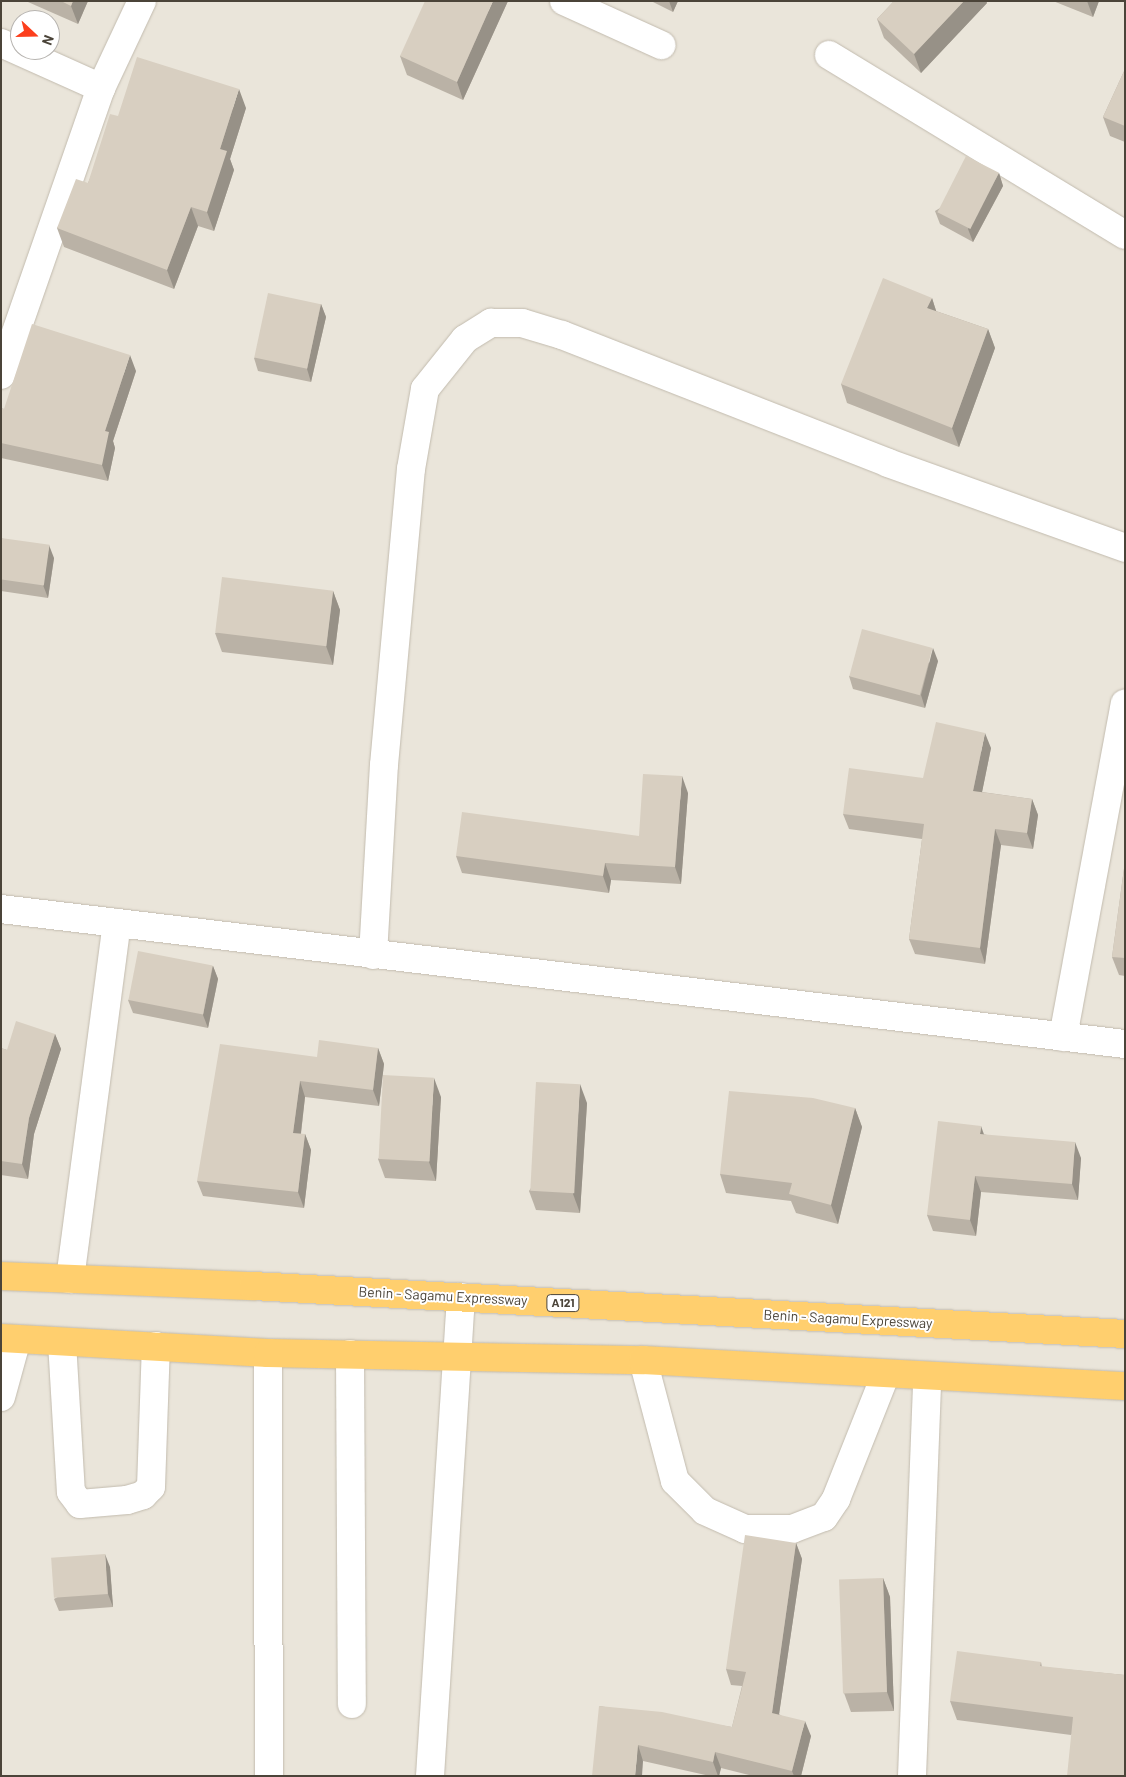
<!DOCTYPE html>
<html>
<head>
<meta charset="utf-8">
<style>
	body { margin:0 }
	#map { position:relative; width:1126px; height:1777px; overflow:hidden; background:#f6f3ec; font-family:Barlow,sans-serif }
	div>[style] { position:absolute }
	.residential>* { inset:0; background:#eae5da }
	.roads { filter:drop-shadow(0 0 1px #c2bbae) drop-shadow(0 0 1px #c2bbae) }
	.minor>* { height:28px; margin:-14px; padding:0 14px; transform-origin:14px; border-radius:14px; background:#fff }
	.highway>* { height:28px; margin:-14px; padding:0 14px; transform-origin:14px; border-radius:14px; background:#ffcf6e }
	.wall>* { inset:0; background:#bab2a6 }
	.shaded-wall>* { inset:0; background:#979187 }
	.building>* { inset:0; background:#d8cfc1; transform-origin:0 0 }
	span { translate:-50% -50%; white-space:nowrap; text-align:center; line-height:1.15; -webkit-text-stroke:4px #fff; paint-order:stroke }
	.shield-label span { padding:1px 4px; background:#fff; border:1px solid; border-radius:4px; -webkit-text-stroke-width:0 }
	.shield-label { font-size:12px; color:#4b4439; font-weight:700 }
	.street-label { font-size:14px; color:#4b4439 }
	.frame { position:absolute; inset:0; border:2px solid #4b4439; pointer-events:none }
	.north { position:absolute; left:10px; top:10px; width:50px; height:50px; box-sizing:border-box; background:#fff; border:1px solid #b7b4b0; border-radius:50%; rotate:111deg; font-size:14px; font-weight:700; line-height:20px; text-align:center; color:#4b4439 }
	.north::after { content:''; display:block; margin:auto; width:18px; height:22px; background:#fc3f1d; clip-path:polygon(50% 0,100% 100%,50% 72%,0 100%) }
</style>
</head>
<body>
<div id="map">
	<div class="residential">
		<div style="clip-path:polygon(evenodd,1px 1px,1125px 1px,1125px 1776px,1px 1776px,1px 1px,20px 20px,50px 20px,50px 50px,20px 50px,20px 20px)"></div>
	</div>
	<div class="roads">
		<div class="minor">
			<div style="left:564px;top:1px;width:107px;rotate:24.4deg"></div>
			<div style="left:1px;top:43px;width:110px;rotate:24.2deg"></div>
			<div style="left:829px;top:55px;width:346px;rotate:31.3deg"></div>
			<div style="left:1px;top:375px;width:304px;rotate:-70.8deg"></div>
			<div style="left:101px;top:88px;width:96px;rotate:-64.8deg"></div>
			<div style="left:1px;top:909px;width:1132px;rotate:6.85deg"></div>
			<div style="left:373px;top:955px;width:190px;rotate:-86.7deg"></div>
			<div style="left:384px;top:765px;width:297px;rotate:-84.8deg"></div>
			<div style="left:411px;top:469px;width:81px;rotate:-80.1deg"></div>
			<div style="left:425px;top:389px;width:64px;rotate:-51.3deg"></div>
			<div style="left:465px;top:339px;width:31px;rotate:-32deg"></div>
			<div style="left:491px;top:323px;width:31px"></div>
			<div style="left:522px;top:323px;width:42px;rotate:16.7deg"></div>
			<div style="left:562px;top:335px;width:350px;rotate:21.4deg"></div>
			<div style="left:888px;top:463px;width:252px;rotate:19.7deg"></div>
			<div style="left:1063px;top:1037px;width:339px;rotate:-79.5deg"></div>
			<div style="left:70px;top:1279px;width:359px;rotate:-82.5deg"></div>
			<div style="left:62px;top:1342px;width:150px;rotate:86.6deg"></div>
			<div style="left:71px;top:1492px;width:15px;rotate:53deg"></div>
			<div style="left:80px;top:1504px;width:47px;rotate:-4.9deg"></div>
			<div style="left:127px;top:1500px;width:17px;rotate:-17deg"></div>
			<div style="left:143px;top:1495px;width:11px;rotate:-45deg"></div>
			<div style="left:151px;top:1487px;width:141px;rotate:-88deg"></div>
			<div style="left:268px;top:1353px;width:423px;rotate:89.9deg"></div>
			<div style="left:350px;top:1354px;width:350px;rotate:89.7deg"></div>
			<div style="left:643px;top:1360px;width:125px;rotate:75.2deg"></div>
			<div style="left:675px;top:1481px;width:42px;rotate:45deg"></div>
			<div style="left:705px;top:1511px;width:44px;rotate:24.2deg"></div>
			<div style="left:745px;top:1529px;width:47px"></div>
			<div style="left:792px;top:1529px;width:34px;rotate:-21deg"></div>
			<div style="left:824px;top:1517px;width:22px;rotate:-56deg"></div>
			<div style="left:836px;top:1499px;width:132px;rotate:-68.3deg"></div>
			<div style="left:1px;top:1397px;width:60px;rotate:-74.6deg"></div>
			<div style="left:430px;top:1776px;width:480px;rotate:-86.3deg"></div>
			<div style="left:912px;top:1776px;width:399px;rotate:-87.8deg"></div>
		</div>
		<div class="highway">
			<div style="left:1px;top:1276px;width:252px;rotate:2.3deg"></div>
			<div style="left:253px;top:1286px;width:873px;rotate:3.15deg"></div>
			<div style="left:1px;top:1338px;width:267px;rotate:3.2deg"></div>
			<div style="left:268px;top:1353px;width:375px;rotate:1.1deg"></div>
			<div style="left:643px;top:1360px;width:483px;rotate:3.1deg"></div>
		</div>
	</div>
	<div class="wall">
		<div style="clip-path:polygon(28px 1px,88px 1px,78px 24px,28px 2px)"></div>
		<div style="clip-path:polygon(508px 1px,463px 100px,407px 75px,400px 56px)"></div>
		<div style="clip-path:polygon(651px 1px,678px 1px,673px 12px)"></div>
		<div style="clip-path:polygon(894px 1px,986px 1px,987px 3px,921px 73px,884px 38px,877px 19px)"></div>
		<div style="clip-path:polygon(1053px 1px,1099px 1px,1093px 17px)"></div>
		<div style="clip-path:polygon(1125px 69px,1125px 142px,1110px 136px,1103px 117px)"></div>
		<div style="clip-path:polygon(246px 108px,230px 159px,234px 170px,214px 231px,198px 226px,174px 289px,64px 247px,57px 228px,88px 183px,118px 116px)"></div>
		<div style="clip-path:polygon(999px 173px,1003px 186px,973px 242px,940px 224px,935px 211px)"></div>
		<div style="clip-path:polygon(932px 298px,936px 311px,988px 329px,995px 348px,959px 447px,847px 403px,841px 384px)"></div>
		<div style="clip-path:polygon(321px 304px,326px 317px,311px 382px,258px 371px,254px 358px)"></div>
		<div style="clip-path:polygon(136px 371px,113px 441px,115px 448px,108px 481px,1px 458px,1px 408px,4px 409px)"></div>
		<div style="clip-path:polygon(1px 538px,54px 558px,48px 598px,1px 591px)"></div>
		<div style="clip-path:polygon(333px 591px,340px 610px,333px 665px,222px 652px,215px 633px)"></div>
		<div style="clip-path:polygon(938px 661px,925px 708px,853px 689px,849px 676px)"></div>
		<div style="clip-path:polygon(991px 748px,982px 792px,1032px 799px,1038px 815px,1033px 849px,1001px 845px,985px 964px,915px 954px,909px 939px,922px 839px,849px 829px,843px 814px)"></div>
		<div style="clip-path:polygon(688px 793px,681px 884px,611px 880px,609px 893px,462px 873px,456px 856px,639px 836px)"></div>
		<div style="clip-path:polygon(1125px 861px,1125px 976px,1119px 975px,1112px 957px)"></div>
		<div style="clip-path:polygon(213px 966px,218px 979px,208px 1028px,133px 1013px,128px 1000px)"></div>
		<div style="clip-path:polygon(55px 1034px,61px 1049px,34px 1134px,28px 1179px,1px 1175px,1px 1048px,7px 1050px)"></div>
		<div style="clip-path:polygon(378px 1048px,384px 1064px,379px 1106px,305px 1097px,301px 1134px,305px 1134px,311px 1150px,304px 1208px,203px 1196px,197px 1181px,317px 1057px)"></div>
		<div style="clip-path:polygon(441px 1097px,436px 1181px,385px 1178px,378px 1159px)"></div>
		<div style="clip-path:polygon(587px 1103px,580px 1213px,536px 1210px,529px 1191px)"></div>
		<div style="clip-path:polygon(855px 1108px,862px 1127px,838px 1224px,796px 1213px,791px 1201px,726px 1193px,720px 1174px)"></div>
		<div style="clip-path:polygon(983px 1134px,1081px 1158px,1078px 1200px,981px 1192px,976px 1236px,933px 1231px,927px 1215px)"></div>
		<div style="clip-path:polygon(796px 1543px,802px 1559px,779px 1714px,811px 1736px,801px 1776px,753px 1776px,721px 1768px,719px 1776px,710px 1776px,643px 1761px,599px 1706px,732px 1727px,742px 1686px,731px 1685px,726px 1669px)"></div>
		<div style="clip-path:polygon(110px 1567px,113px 1607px,59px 1611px,54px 1599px)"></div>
		<div style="clip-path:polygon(883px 1578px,890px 1597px,894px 1711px,851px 1712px,844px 1693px)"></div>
		<div style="clip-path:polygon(1041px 1662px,1042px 1667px,1125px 1675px,1071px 1735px,957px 1720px,950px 1701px)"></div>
	</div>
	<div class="shaded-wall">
		<div style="clip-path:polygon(73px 1px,88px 1px,78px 24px,71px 6px)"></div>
		<div style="clip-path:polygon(493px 1px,508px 1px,463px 100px,457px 82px)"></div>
		<div style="clip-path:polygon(669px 1px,678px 1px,673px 12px)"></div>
		<div style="clip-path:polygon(964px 1px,986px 1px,987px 3px,921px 73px,914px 54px)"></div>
		<div style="clip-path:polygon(1087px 1px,1099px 1px,1093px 17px)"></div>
		<div style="clip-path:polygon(239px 89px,246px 108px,230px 159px,234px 170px,214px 231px,207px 212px,220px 149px)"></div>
		<div style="clip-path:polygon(999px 173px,1003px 186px,973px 242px,968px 229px)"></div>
		<div style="clip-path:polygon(191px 207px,198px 226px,174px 289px,167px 270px)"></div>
		<div style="clip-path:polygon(932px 298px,938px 317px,927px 308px)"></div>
		<div style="clip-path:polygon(321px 304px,326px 317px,311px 382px,307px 369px)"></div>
		<div style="clip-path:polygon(988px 329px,995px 348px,959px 447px,952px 428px)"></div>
		<div style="clip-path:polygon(130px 355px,136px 371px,113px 441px,115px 448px,108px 481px,102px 465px,105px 431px)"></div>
		<div style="clip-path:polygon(49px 545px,54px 558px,48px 598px,43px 585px)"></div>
		<div style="clip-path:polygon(333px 591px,340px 610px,333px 665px,326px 646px)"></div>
		<div style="clip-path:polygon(933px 648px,938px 661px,925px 708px,921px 695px)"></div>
		<div style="clip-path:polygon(985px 733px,991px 748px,979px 807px,973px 791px)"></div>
		<div style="clip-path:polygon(682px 776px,688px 793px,681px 884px,675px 867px)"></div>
		<div style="clip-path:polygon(1032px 799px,1038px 815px,1033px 849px,1027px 833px)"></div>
		<div style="clip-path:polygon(995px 829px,1001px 845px,985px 964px,980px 948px)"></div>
		<div style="clip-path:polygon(605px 863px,611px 880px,609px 893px,603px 876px)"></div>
		<div style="clip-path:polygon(213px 966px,218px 979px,208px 1028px,203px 1015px)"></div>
		<div style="clip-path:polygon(55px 1034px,61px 1049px,34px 1134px,28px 1179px,22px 1164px,29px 1118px)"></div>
		<div style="clip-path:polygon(378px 1048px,384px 1064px,379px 1106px,373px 1090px)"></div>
		<div style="clip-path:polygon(434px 1078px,441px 1097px,436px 1181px,429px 1162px)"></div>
		<div style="clip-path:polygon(300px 1081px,305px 1097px,299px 1149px,293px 1133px)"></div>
		<div style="clip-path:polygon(580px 1084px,587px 1103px,580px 1213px,573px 1194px)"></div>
		<div style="clip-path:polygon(855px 1108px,862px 1127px,838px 1224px,831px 1205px)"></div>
		<div style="clip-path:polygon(981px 1126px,987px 1143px,980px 1134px)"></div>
		<div style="clip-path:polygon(305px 1134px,311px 1150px,304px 1208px,298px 1192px)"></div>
		<div style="clip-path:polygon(1075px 1142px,1081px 1158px,1078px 1200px,1072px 1184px)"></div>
		<div style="clip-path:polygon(975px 1176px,981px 1192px,976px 1236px,970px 1220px)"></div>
		<div style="clip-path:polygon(796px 1543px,802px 1559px,777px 1728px,772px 1713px)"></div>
		<div style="clip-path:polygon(105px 1554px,110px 1567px,113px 1607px,108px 1594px)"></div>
		<div style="clip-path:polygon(883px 1578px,890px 1597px,894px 1711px,887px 1692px)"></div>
		<div style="clip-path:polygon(805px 1721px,811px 1736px,801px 1776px,794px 1776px,792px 1771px)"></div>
		<div style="clip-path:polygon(638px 1745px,643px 1761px,642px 1776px,635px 1776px)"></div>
		<div style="clip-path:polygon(715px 1752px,721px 1768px,719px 1776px,718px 1776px,713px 1762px)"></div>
	</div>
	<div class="building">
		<div style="clip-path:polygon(61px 1px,73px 1px,71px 6px)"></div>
		<div style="clip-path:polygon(425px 1px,493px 1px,457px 82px,400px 56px)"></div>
		<div style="clip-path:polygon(894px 1px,964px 1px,914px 54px,877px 19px)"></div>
		<div style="clip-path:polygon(137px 57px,239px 89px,220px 149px,227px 151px,207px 212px,191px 207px,167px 270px,57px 228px,76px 179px,88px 183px,110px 114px,118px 116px)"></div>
		<div style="clip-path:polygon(1125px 69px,1125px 126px,1103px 117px)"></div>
		<div style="left:966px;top:156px;width:37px;height:63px;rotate:27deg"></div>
		<div style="clip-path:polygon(883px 278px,932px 298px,927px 308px,988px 329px,952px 428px,841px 384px)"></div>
		<div style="left:268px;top:293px;width:54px;height:66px;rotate:12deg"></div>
		<div style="clip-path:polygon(32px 324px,130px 355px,105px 431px,109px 432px,102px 465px,1px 443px,1px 408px,4px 409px)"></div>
		<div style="left:1px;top:538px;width:49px;height:41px;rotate:8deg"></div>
		<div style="left:222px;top:577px;width:112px;height:56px;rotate:7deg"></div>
		<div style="left:862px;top:629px;width:73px;height:49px;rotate:15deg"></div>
		<div style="clip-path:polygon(936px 722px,985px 733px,973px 791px,1032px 799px,1027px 833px,995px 829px,980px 948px,909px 939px,924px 824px,843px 814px,849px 768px,923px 778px)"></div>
		<div style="clip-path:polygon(643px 774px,682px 776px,675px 867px,605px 863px,603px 876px,456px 856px,462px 812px,639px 836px)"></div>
		<div style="clip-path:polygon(1125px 861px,1125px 958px,1112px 957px)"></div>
		<div style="left:138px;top:951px;width:76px;height:50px;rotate:11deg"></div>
		<div style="clip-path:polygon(16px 1021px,55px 1034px,29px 1118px,22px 1164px,1px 1161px,1px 1048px,7px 1050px)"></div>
		<div style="clip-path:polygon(319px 1040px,378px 1048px,373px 1090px,300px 1081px,293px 1133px,305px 1134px,298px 1192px,197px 1181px,220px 1044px,317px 1057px)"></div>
		<div style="left:383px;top:1075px;width:51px;height:84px;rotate:3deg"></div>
		<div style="left:536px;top:1082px;width:44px;height:109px;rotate:3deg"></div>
		<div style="clip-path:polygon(729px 1091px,813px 1098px,855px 1108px,831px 1205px,789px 1194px,792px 1183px,720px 1174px)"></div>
		<div style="clip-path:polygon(938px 1121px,981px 1126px,980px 1134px,1075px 1142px,1072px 1184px,975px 1176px,970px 1220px,927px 1215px)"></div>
		<div style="clip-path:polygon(745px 1535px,796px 1543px,772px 1713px,805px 1721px,792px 1771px,715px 1752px,713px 1762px,638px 1745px,635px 1776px,592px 1776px,599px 1706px,662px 1712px,732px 1727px,746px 1672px,726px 1669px)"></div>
		<div style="left:105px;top:1554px;width:40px;height:54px;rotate:86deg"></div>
		<div style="left:883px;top:1578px;width:114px;height:44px;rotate:88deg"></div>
		<div style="clip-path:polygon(957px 1651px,1041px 1662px,1040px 1666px,1125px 1675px,1125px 1776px,1067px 1776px,1073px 1717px,950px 1701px)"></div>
	</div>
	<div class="shield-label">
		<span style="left:563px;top:1303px">A121</span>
	</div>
	<div class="street-label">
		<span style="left:443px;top:1296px;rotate:3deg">Benin - Sagamu Expressway</span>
		<span style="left:848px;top:1319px;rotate:3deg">Benin - Sagamu Expressway</span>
	</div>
	<div class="frame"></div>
	<div class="north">N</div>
</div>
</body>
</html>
